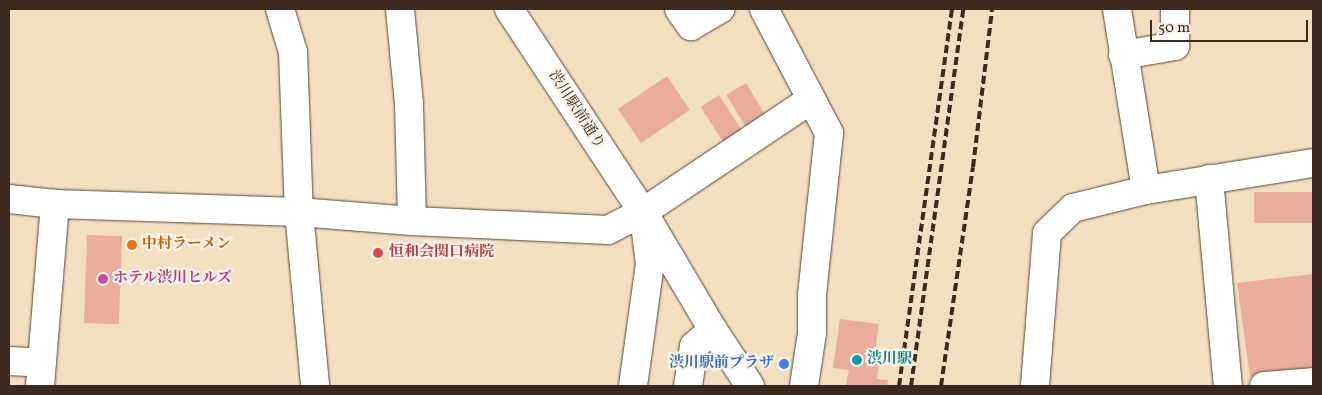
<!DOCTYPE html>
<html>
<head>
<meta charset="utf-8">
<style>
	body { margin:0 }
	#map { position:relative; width:1322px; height:395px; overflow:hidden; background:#f1dfc0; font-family:Vollkorn,"Noto Serif JP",serif }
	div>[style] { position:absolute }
	.building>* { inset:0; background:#e9ac9d; transform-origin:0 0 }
	.roads { filter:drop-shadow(0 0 1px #564536) drop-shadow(0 0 1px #564536) }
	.minor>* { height:28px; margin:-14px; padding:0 14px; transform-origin:14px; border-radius:14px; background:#fff }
	.rail>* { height:4px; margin-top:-2px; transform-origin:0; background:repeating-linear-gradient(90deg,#3b2a1e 0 8px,transparent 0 12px) }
	.dots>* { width:14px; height:14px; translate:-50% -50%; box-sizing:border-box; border:2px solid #f7f3e8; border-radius:50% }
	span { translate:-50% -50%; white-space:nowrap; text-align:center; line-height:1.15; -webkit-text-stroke:4.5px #f7f3e8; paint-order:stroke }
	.street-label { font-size:15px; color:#3b2a1e }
	.food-label { font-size:15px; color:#c56008; font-weight:700 }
	.left { translate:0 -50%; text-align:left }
	.health-label { font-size:15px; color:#be3a42; font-weight:700 }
	.hotel-label { font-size:15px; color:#b23c85; font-weight:700 }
	.culture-label { font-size:15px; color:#0d838f; font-weight:700 }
	.shop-label { font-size:15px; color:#366cbe; font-weight:700 }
	.right { translate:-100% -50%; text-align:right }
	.frame { position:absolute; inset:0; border:10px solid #3b2a1e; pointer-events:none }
	.scale { position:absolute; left:1150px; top:20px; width:158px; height:22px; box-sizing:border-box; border:2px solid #3b2a1e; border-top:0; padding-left:6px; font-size:15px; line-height:18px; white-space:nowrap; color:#3b2a1e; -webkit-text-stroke:4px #f7f3e8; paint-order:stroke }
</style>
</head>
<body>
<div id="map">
	<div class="building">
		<div style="left:667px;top:76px;width:41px;height:59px;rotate:56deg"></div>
		<div style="left:746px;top:83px;width:37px;height:23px;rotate:59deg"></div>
		<div style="left:719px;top:95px;width:44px;height:22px;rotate:57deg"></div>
		<div style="left:1313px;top:192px;width:31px;height:59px;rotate:90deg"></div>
		<div style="left:87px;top:235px;width:35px;height:88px;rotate:2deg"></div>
		<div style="clip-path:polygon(1313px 274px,1313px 369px,1250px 377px,1237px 283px)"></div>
		<div style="clip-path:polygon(840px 319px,879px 324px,875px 351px,880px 352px,877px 379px,888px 380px,887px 386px,846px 386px,849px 370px,833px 368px)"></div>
	</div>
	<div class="roads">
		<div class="minor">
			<div style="left:280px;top:9px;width:45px;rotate:73.2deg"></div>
			<div style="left:293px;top:52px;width:160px;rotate:87.9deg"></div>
			<div style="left:299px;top:212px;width:175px;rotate:84.7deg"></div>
			<div style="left:400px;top:9px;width:96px;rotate:84.6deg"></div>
			<div style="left:409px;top:105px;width:116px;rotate:88.5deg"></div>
			<div style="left:509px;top:9px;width:243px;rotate:56.6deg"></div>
			<div style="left:643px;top:212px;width:137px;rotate:59.3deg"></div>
			<div style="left:713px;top:330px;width:67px;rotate:56.5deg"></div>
			<div style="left:679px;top:9px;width:21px;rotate:55deg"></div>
			<div style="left:691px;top:26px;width:34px;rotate:-30deg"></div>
			<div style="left:764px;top:9px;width:140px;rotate:62.3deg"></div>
			<div style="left:829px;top:133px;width:163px;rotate:96deg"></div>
			<div style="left:812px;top:295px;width:38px;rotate:90deg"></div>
			<div style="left:812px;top:333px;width:54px;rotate:98.6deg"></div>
			<div style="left:1117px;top:9px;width:183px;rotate:80.9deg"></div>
			<div style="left:1123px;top:55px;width:53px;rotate:-9.8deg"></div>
			<div style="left:1175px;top:46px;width:37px;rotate:-90deg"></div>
			<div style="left:1209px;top:179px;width:208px;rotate:84.8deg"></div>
			<div style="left:9px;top:199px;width:46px;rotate:6.2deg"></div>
			<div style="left:55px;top:204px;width:244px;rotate:1.9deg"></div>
			<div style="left:299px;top:212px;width:113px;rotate:4.6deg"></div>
			<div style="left:412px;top:221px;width:196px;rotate:2.6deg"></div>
			<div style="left:608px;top:230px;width:39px;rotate:-27deg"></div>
			<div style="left:643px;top:212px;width:201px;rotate:-33.8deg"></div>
			<div style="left:9px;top:361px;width:33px;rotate:3deg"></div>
			<div style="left:40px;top:386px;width:183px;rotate:-85.3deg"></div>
			<div style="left:633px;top:386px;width:123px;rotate:-82.1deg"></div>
			<div style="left:650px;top:264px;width:40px;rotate:-97.1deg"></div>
			<div style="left:688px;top:386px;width:40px;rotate:-81.5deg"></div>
			<div style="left:694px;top:346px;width:25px;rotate:-40deg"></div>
			<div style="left:1035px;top:386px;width:153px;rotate:-85.5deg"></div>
			<div style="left:1047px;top:233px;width:36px;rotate:-44deg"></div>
			<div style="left:1073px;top:208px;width:75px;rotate:-13.9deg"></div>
			<div style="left:1146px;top:190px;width:169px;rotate:-9.2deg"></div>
			<div style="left:1264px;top:386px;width:49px;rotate:-4.7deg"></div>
		</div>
	</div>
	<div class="rail">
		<div style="left:899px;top:386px;width:381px;rotate:-82deg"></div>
		<div style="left:911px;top:386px;width:381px;rotate:-82.1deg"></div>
		<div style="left:941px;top:386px;width:221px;rotate:-81.7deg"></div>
		<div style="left:973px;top:167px;width:159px;rotate:-83.1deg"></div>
	</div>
	<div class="dots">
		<div style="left:132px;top:245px;background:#e8710a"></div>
		<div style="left:378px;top:253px;background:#e0444e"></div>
		<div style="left:103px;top:279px;background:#d1479c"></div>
		<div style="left:857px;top:360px;background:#0f9aa8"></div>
		<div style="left:784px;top:364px;background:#3f7fe0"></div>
	</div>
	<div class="street-label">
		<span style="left:576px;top:110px;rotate:57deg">渋川駅前通り</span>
	</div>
	<div class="food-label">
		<span class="left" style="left:142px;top:245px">中村ラーメン</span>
	</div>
	<div class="health-label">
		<span class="left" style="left:389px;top:253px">恒和会関口病院</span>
	</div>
	<div class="hotel-label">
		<span class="left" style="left:113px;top:279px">ホテル渋川ヒルズ</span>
	</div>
	<div class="culture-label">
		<span class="left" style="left:867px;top:360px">渋川駅</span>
	</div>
	<div class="shop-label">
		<span class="right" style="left:774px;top:364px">渋川駅前プラザ</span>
	</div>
	<div class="frame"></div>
	<div class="scale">50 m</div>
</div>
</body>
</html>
